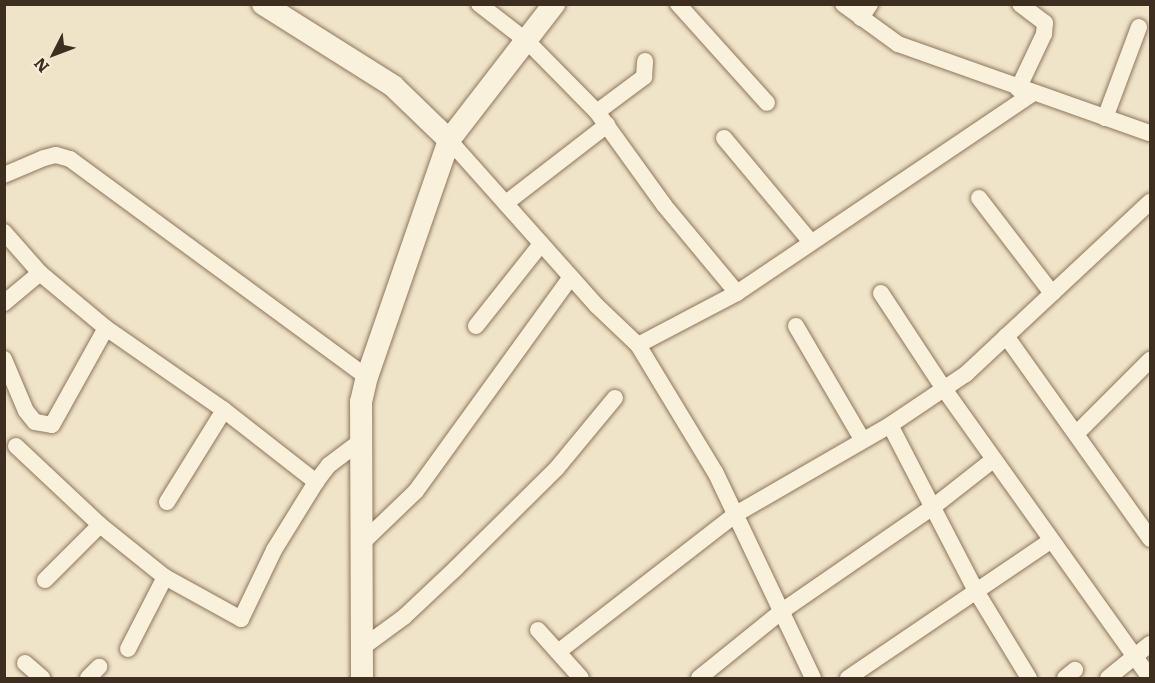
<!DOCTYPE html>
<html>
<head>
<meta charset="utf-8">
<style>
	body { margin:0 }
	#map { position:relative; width:1155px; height:683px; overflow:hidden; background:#f0e4c8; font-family:Literata,serif }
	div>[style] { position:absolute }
	.roads { filter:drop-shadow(0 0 2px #8d765c) drop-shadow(0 0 2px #8d765c) }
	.street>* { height:16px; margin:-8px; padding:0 8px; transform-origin:8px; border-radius:8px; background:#faf1dc }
	.secondary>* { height:22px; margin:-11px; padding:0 11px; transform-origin:11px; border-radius:11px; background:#faf1dc }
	span { translate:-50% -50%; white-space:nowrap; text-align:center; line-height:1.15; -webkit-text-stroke:6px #f7eed8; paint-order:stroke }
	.frame { position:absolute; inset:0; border:6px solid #3d2e20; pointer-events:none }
	.north { position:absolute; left:24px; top:24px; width:60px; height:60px; -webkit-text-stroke:4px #f7eed8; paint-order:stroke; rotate:228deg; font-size:16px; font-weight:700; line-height:24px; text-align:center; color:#3d2e20 }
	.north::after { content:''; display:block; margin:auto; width:21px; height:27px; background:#3d2e20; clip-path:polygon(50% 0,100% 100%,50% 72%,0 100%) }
</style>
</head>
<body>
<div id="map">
	<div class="roads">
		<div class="street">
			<div style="left:479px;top:4px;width:62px;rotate:37.8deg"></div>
			<div style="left:528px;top:42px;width:98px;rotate:45.4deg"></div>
			<div style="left:597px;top:112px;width:115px;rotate:54.2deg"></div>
			<div style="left:664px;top:205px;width:114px;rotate:50.3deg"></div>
			<div style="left:678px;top:4px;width:133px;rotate:48deg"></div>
			<div style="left:843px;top:4px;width:68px;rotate:36deg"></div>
			<div style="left:898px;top:44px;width:267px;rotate:19.5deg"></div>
			<div style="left:861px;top:18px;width:17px;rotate:-57deg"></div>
			<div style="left:1018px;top:89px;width:61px;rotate:-64.7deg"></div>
			<div style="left:1044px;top:34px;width:11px;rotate:-85deg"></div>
			<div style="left:1045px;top:23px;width:31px;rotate:-143deg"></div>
			<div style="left:597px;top:112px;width:59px;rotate:-36.7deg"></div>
			<div style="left:644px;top:77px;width:16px;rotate:-86deg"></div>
			<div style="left:1105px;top:118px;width:97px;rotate:-69.5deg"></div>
			<div style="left:724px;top:138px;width:134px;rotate:50.1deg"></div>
			<div style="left:449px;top:140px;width:222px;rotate:48.3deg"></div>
			<div style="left:597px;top:306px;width:57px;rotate:43.6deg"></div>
			<div style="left:4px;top:175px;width:43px;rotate:-23deg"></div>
			<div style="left:44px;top:158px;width:12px;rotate:-14deg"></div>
			<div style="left:56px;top:155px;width:15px;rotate:16deg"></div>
			<div style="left:70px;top:159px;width:368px;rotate:36.3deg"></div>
			<div style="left:979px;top:198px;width:120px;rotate:52.5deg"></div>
			<div style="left:506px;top:203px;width:128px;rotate:-37.7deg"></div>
			<div style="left:4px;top:232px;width:55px;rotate:48.7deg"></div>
			<div style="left:40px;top:273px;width:86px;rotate:39.8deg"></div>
			<div style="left:106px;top:328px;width:144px;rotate:34.8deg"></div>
			<div style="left:224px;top:410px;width:117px;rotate:38deg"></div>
			<div style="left:881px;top:293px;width:115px;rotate:56.7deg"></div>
			<div style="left:944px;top:389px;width:355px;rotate:54.5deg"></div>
			<div style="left:4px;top:303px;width:47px;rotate:-39.8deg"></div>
			<div style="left:476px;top:326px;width:105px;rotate:-51.6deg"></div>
			<div style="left:796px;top:326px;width:131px;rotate:59.7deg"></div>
			<div style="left:1006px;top:336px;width:249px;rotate:54.6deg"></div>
			<div style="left:4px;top:359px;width:56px;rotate:67.1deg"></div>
			<div style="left:26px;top:411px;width:14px;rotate:51deg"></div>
			<div style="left:35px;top:422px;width:17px;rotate:10deg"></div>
			<div style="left:52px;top:425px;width:111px;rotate:-60.9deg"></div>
			<div style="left:890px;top:425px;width:187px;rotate:62.6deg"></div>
			<div style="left:976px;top:591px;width:102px;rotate:58.7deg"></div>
			<div style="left:1076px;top:434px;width:105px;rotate:-45deg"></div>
			<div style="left:16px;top:446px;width:115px;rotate:43.2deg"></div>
			<div style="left:100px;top:525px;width:83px;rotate:38.7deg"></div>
			<div style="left:165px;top:577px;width:87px;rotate:28.9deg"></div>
			<div style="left:241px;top:619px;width:76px;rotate:-64.4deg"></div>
			<div style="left:274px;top:550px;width:80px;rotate:-58.3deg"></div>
			<div style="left:316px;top:482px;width:21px;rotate:-53deg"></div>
			<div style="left:329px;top:465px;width:40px;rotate:-37deg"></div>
			<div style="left:167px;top:502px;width:108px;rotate:-58.2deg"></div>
			<div style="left:362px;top:543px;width:75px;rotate:-43.9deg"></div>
			<div style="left:416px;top:491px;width:264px;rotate:-54.1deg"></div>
			<div style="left:45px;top:580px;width:78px;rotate:-45deg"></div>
			<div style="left:538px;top:630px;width:64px;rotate:48.1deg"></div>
			<div style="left:363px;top:647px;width:51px;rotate:-36.2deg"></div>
			<div style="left:404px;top:617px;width:71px;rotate:-43.3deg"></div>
			<div style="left:456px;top:568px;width:142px;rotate:-44.7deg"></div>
			<div style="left:557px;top:468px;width:91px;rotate:-50.4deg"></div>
			<div style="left:128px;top:649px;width:81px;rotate:-62.8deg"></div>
			<div style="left:558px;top:652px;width:225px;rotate:-37.8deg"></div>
			<div style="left:736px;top:514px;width:178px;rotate:-30deg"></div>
			<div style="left:890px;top:425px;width:92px;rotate:-33.9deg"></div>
			<div style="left:966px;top:374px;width:252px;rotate:-43.1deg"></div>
			<div style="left:25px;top:663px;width:23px;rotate:41deg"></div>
			<div style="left:88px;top:678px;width:16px;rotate:-45deg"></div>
			<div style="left:699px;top:678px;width:107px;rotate:-38.9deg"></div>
			<div style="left:782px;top:611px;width:183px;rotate:-34.6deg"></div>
			<div style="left:933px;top:507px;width:76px;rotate:-38.1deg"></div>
			<div style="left:813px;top:678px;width:228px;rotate:-115.4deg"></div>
			<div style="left:715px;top:472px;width:149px;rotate:-121.2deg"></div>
			<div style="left:638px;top:345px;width:112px;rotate:-27.7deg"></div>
			<div style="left:737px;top:293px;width:356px;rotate:-34deg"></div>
			<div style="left:848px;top:678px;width:244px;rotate:-34.1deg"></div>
			<div style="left:1065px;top:678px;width:13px;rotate:-39deg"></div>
			<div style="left:1108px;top:678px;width:54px;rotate:-39deg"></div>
		</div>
		<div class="secondary">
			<div style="left:263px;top:4px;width:154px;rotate:32.2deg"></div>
			<div style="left:393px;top:86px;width:78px;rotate:44deg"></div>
			<div style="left:362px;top:678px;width:276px;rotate:-90.2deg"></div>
			<div style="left:361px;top:402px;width:26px;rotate:-77deg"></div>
			<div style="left:367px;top:377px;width:251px;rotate:-70.9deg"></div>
			<div style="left:449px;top:140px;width:172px;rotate:-52.3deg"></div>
		</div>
	</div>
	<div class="frame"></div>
	<div class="north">N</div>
</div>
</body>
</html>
